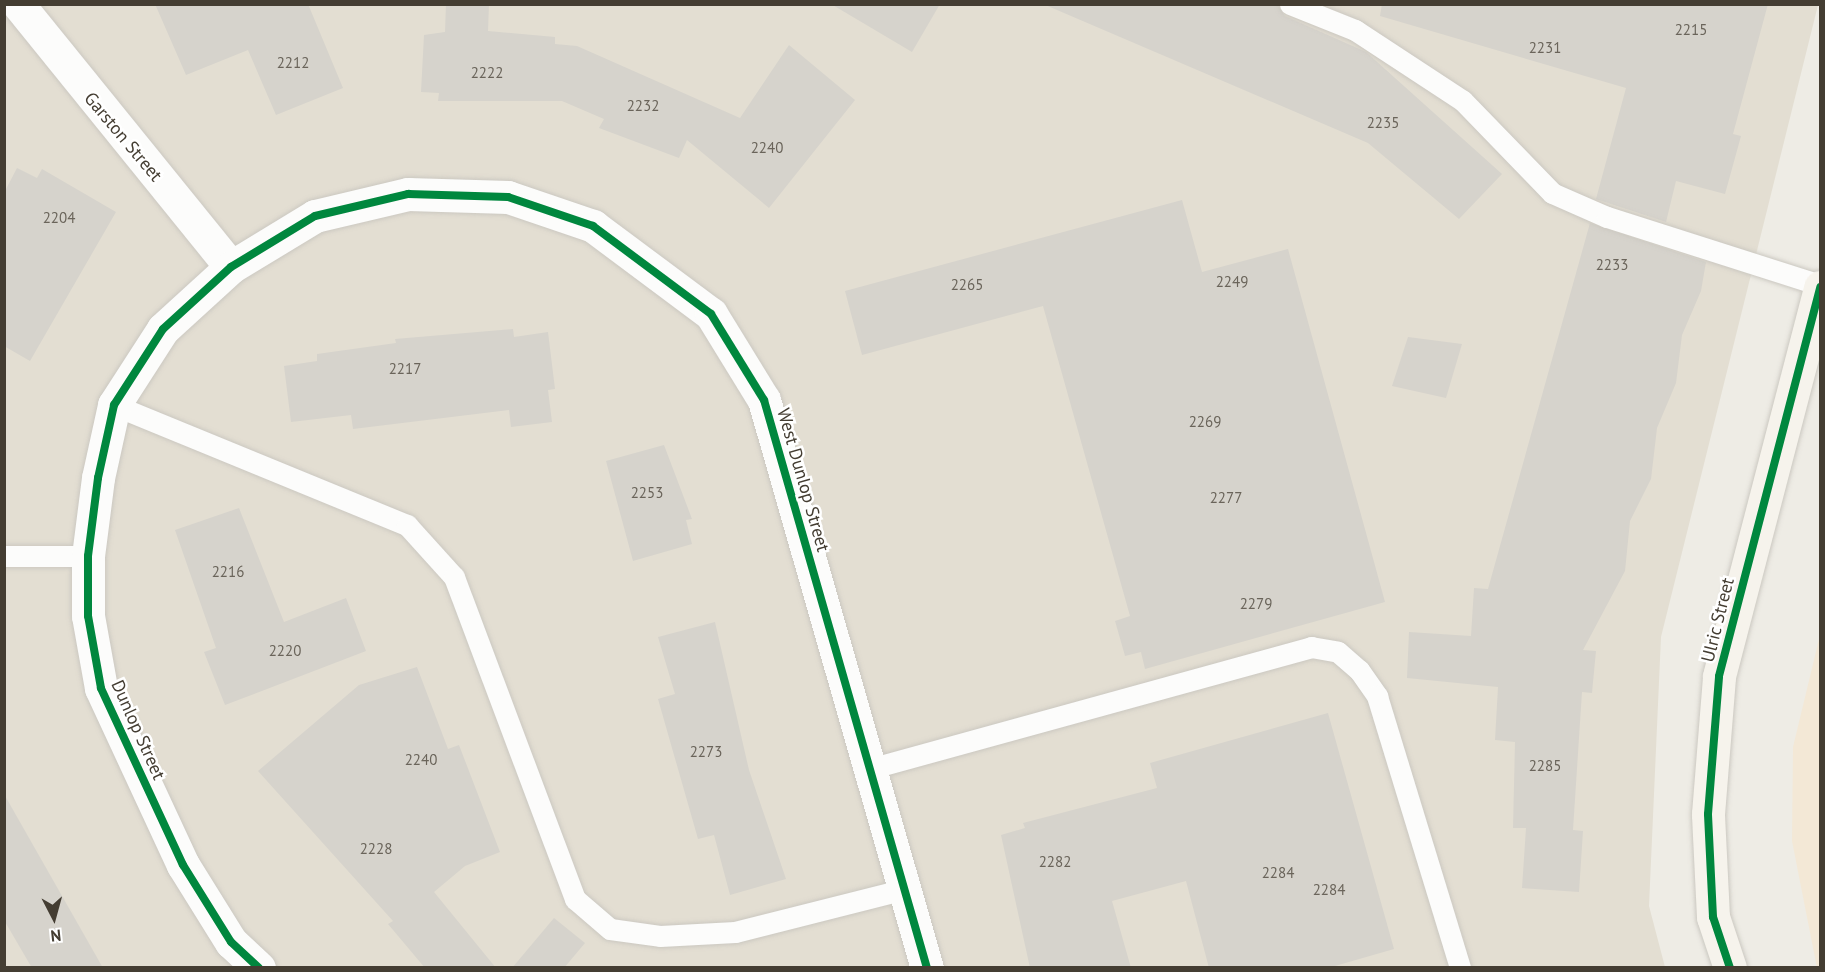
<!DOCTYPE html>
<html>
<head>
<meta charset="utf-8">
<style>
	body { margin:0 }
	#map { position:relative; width:1825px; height:972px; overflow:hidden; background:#eeece5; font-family:"PT Sans",sans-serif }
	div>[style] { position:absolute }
	.residential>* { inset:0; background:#e3ded2 }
	.commercial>* { inset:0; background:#f3e8d6 }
	.building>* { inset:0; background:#d6d3cc }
	.roads { filter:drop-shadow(0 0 2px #cbc8c1) drop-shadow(0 0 2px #cbc8c1) }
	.lane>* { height:21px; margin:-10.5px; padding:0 10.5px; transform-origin:10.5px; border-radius:10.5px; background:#fcfcfb }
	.street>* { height:33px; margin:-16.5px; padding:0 16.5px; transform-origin:16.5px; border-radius:16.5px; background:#fcfcfb }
	.secondary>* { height:33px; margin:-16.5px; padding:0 16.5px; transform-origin:16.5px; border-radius:16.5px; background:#f6f3ec }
	.cycleway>* { height:8px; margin:-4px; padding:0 4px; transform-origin:4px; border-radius:4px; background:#00873e }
	span { translate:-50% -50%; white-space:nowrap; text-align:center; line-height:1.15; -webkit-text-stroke:5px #fff; paint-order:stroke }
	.number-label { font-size:15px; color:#6a645a }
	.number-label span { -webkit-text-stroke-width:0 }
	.street-label { font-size:18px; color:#443d32 }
	.frame { position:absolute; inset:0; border:6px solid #443d32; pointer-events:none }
	.north { position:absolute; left:24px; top:888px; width:60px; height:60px; -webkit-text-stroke:4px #fff; paint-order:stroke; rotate:174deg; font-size:16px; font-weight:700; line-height:24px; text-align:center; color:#443d32 }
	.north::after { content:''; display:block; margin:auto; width:21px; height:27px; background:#443d32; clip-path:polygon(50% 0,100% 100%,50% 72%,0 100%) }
</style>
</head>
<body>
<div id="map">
	<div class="residential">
		<div style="clip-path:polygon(5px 5px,1818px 5px,1661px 637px,1649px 906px,1665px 967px,5px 968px)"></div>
	</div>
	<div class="commercial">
		<div style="clip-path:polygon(1820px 635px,1820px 967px,1817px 968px,1792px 841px,1793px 747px)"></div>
	</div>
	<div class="building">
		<div style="clip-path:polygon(155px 4px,308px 4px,343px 88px,276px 115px,248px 50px,186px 75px)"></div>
		<div style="clip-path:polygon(446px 4px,489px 4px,488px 31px,555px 37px,555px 44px,577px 46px,740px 118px,789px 45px,855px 100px,769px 208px,687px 140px,679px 158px,599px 128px,604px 119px,562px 101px,438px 101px,439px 93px,421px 92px,424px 35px,445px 32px)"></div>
		<div style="clip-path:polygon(831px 4px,940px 4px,912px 52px)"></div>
		<div style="clip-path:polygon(1043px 4px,1277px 4px,1285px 16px,1366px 52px,1502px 174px,1459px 219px,1368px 143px)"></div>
		<div style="clip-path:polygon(1382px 4px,1768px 4px,1733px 134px,1741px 136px,1725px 194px,1676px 181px,1666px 222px,1596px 199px,1626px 88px,1380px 16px)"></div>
		<div style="clip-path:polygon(17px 168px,37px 178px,42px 169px,116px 212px,30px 361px,4px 346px,4px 193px)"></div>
		<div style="clip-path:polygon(1182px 200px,1202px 272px,1288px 249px,1385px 602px,1145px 669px,1141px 652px,1125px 656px,1115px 621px,1130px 616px,1043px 306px,862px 355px,845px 291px)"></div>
		<div style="clip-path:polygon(1590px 223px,1706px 262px,1701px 291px,1682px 335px,1676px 383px,1657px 428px,1651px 479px,1630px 521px,1625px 571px,1583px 650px,1596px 651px,1592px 693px,1582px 692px,1573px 830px,1583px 831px,1579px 892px,1522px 888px,1526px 828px,1513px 828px,1515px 742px,1495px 740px,1498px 687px,1407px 678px,1409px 632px,1471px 636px,1474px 588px,1488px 589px)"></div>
		<div style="clip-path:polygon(513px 329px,514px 337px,548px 332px,555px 389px,548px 390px,552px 422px,511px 427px,509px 410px,353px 429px,351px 415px,291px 422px,284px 366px,317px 361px,317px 354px,396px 343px,395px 339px)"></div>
		<div style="clip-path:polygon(1408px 337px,1462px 344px,1446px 398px,1392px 386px)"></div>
		<div style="clip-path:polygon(664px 445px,692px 519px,686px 520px,692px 544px,633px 561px,606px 461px)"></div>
		<div style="clip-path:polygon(239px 508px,284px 622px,346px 598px,366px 651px,225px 705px,204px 652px,216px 648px,175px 530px)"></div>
		<div style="clip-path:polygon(715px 622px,749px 770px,786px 879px,730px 895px,714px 835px,698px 839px,658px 699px,675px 694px,658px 637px)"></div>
		<div style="clip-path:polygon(417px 667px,448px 749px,459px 745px,500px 852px,465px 866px,434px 892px,496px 968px,425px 968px,388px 924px,393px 921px,258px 771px,359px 685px)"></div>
		<div style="clip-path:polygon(1328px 713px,1394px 949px,1328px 968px,1209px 968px,1186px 881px,1112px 901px,1131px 968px,1030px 968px,1001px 835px,1025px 828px,1023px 823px,1157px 788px,1150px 763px)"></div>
		<div style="clip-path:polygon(4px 794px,103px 968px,32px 968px,4px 920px)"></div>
		<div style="clip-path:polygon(554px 918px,585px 943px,564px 968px,512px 968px)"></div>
	</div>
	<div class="roads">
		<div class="lane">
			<div style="left:1290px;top:4px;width:70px;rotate:21.8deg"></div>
			<div style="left:1355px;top:30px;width:129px;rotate:33.3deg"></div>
			<div style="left:1463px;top:101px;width:128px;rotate:45.9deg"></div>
			<div style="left:1552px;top:193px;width:60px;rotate:23.6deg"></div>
			<div style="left:1607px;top:217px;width:224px;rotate:17.7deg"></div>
			<div style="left:114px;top:405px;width:317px;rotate:22.3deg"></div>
			<div style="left:407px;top:525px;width:70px;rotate:47.9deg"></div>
			<div style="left:454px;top:577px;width:344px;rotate:69.4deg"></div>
			<div style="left:575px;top:899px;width:46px;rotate:40.6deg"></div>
			<div style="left:610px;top:929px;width:50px;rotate:8deg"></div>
			<div style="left:660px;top:936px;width:75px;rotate:-3.1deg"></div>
			<div style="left:735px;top:932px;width:175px;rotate:-14.2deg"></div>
			<div style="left:4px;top:556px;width:84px"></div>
			<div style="left:869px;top:769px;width:459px;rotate:-15.4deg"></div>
			<div style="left:1311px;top:647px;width:27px;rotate:10deg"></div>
			<div style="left:1338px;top:652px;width:28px;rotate:41deg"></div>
			<div style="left:1359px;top:670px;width:32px;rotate:55deg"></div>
			<div style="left:1377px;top:696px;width:284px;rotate:73deg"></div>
		</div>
		<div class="street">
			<div style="left:18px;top:4px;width:338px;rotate:51deg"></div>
			<div style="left:259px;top:968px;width:38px;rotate:-137deg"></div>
			<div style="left:231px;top:942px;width:91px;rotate:-121.9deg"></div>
			<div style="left:183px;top:865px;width:195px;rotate:-114.9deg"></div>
			<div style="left:101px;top:688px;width:73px;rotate:-100.2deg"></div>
			<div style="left:88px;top:616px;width:60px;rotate:-90deg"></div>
			<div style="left:88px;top:556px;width:79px;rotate:-82.7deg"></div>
			<div style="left:98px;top:478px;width:75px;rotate:-77.6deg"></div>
			<div style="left:114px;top:405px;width:90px;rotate:-57.2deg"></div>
			<div style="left:163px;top:329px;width:92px;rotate:-42.4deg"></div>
			<div style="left:231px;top:267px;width:98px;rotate:-31.3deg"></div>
			<div style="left:315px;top:216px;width:96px;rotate:-13.3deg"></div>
			<div style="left:408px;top:194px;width:100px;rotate:1.7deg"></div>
			<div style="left:508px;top:197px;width:90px;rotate:18.8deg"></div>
			<div style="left:593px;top:226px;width:147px;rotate:36.7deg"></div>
			<div style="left:711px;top:314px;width:101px;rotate:58.4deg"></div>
			<div style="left:764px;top:400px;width:591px;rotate:73.99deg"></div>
		</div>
		<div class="secondary">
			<div style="left:1730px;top:968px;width:54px;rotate:-108.4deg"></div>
			<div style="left:1713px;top:917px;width:103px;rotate:-92.8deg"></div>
			<div style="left:1708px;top:814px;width:138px;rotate:-85.4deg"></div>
			<div style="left:1719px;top:676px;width:402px;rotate:-75.4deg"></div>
		</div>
	</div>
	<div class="cycleway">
		<div style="left:259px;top:968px;width:38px;rotate:-137deg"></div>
		<div style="left:231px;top:942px;width:91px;rotate:-121.9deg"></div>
		<div style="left:183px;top:865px;width:195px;rotate:-114.9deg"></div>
		<div style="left:101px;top:688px;width:73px;rotate:-100.2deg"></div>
		<div style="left:88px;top:616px;width:60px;rotate:-90deg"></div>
		<div style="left:88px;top:556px;width:79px;rotate:-82.7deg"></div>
		<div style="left:98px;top:478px;width:75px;rotate:-77.6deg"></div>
		<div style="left:114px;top:405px;width:90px;rotate:-57.2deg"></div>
		<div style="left:163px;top:329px;width:92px;rotate:-42.4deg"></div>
		<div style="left:231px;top:267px;width:98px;rotate:-31.3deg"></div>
		<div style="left:315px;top:216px;width:96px;rotate:-13.3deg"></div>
		<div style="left:408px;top:194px;width:100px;rotate:1.7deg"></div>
		<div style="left:508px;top:197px;width:90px;rotate:18.8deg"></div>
		<div style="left:593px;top:226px;width:147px;rotate:36.7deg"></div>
		<div style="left:711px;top:314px;width:101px;rotate:58.4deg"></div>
		<div style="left:764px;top:400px;width:591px;rotate:73.99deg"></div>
		<div style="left:1730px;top:968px;width:54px;rotate:-108.4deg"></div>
		<div style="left:1713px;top:917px;width:103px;rotate:-92.8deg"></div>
		<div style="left:1708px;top:814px;width:138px;rotate:-85.4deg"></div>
		<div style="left:1719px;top:676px;width:402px;rotate:-75.4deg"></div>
	</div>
	<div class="number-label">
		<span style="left:1691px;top:30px">2215</span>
		<span style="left:1545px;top:48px">2231</span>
		<span style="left:293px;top:63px">2212</span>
		<span style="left:487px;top:73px">2222</span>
		<span style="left:643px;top:106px">2232</span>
		<span style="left:1383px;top:123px">2235</span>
		<span style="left:767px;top:148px">2240</span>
		<span style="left:59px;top:218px">2204</span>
		<span style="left:1612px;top:265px">2233</span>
		<span style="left:1232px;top:282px">2249</span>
		<span style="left:967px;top:285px">2265</span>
		<span style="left:405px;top:369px">2217</span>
		<span style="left:1205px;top:422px">2269</span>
		<span style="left:647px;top:493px">2253</span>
		<span style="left:1226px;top:498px">2277</span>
		<span style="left:228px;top:572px">2216</span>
		<span style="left:1256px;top:604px">2279</span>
		<span style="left:285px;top:651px">2220</span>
		<span style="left:706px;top:752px">2273</span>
		<span style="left:421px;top:760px">2240</span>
		<span style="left:1545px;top:766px">2285</span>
		<span style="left:376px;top:849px">2228</span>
		<span style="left:1055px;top:862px">2282</span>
		<span style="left:1278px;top:873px">2284</span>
		<span style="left:1329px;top:890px">2284</span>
	</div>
	<div class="street-label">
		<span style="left:123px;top:137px;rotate:50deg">Garston Street</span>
		<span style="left:803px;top:480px;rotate:74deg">West Dunlop Street</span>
		<span style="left:1718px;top:620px;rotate:-76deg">Ulric Street</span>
		<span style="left:138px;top:730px;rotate:66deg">Dunlop Street</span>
	</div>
	<div class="frame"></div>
	<div class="north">N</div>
</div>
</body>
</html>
